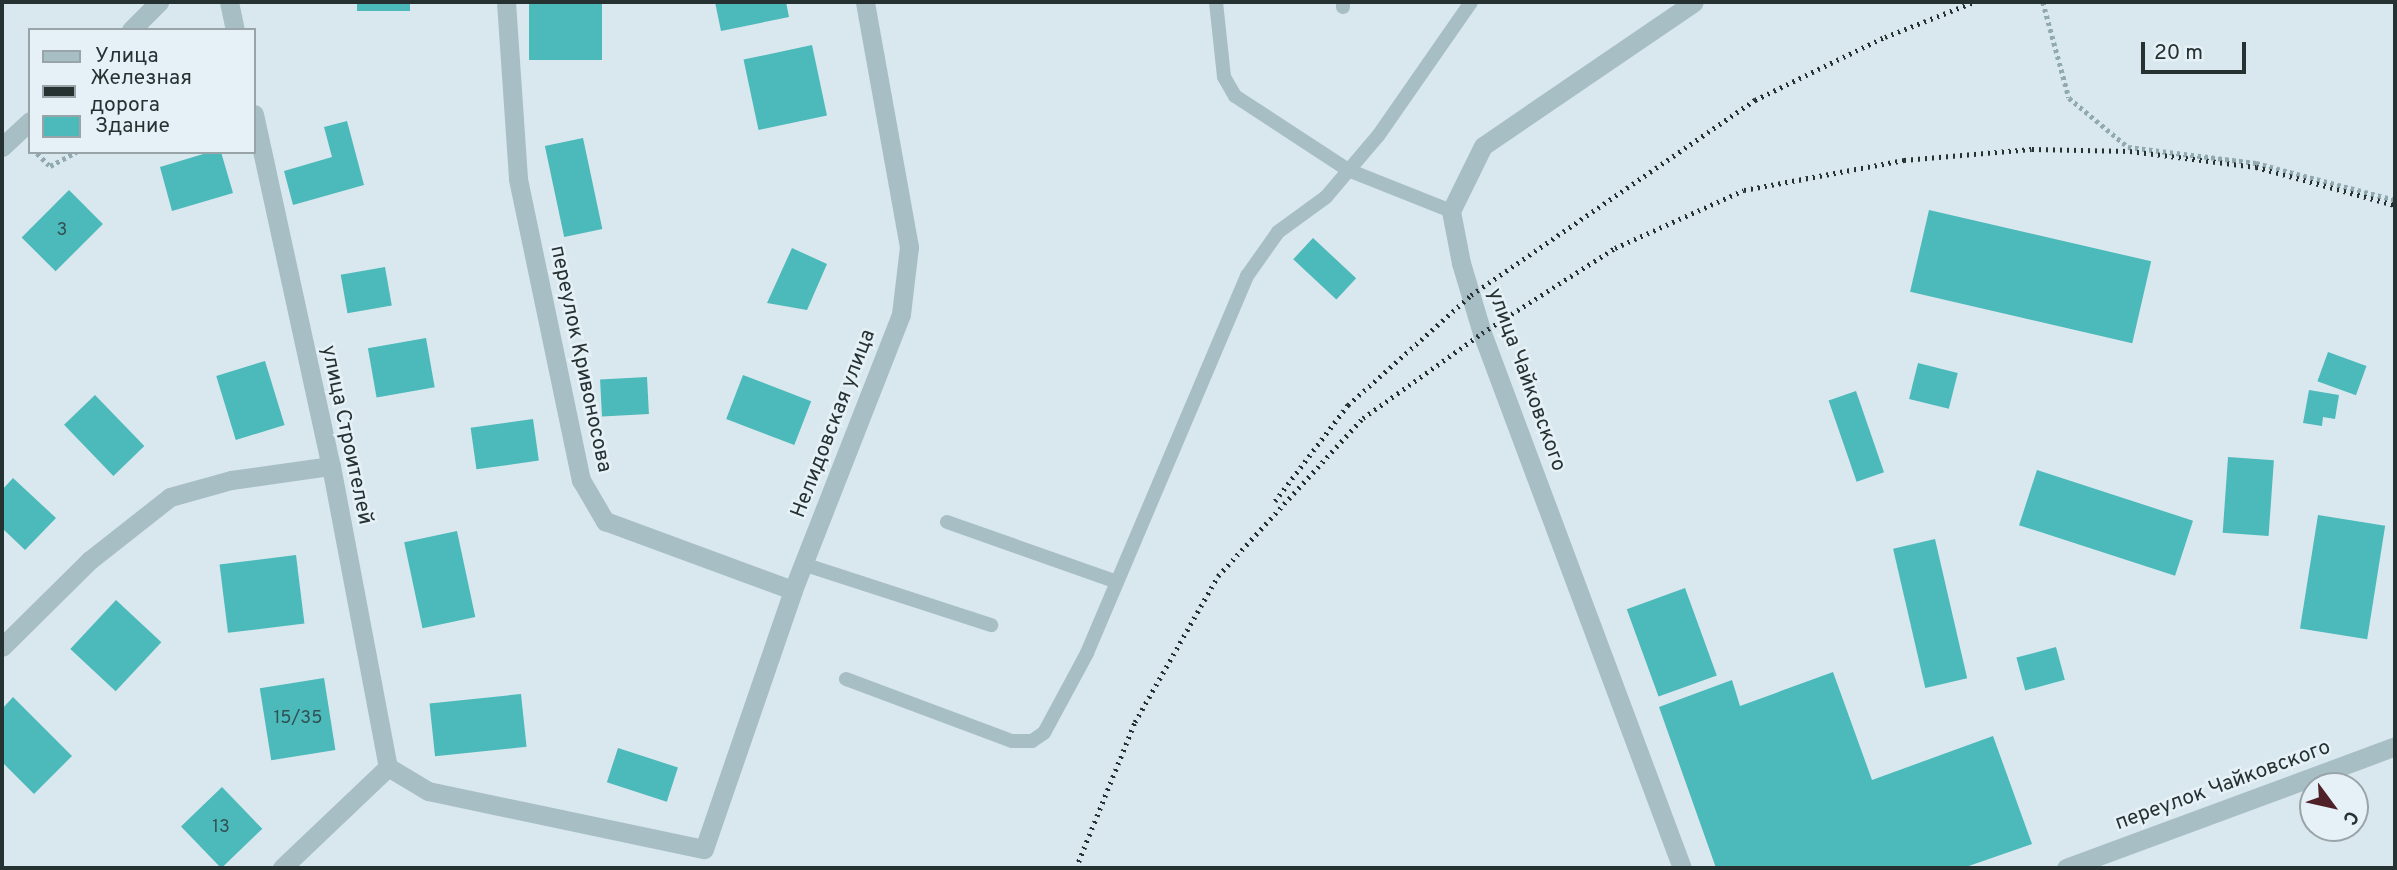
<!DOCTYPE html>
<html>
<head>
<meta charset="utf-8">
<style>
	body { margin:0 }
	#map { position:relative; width:2397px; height:870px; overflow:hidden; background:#d9e8ee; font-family:Overpass,sans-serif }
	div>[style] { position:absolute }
	.building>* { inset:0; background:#4cb9ba; transform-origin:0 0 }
	.path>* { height:4.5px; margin-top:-2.25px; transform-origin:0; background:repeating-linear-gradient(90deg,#91aab0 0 3.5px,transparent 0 7px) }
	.service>* { height:14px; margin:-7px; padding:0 7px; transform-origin:7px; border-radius:7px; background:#a7bec5 }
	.minor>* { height:19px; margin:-9.5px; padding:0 9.5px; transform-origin:9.5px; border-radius:9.5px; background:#a7bec5 }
	.tertiary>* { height:19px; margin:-9.5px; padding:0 9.5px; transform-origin:9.5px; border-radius:9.5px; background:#a7bec5 }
	.rail>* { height:5px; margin-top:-2.5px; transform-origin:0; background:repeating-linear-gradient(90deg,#263132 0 2px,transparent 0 7px) }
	span { translate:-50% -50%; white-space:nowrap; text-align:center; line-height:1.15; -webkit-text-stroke:5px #e5f1f7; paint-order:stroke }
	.number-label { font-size:18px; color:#305354 }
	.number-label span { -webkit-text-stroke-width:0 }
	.street-label { font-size:21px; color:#263132 }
	.frame { position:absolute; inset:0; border:4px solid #263132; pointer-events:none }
	.legend { position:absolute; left:28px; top:28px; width:228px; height:126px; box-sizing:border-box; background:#e5f1f7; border:2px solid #99a4a8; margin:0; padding:9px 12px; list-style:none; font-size:21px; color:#263132 }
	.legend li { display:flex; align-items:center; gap:14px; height:35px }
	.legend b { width:35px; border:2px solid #99a4a8 }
	.north { position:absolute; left:2299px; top:772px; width:70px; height:70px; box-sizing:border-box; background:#e5f1f7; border:2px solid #99a4a8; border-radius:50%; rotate:123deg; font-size:19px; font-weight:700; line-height:28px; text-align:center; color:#263132 }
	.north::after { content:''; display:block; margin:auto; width:24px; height:32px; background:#4f2028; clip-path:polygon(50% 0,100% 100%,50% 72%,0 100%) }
	.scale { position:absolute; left:2141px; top:42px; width:105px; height:32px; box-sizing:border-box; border:4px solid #263132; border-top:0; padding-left:9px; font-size:21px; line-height:24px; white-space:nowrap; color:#263132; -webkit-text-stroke:5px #e5f1f7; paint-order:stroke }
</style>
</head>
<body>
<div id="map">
	<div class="building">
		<div style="left:357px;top:2px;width:53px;height:9px"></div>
		<div style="left:529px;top:2px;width:73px;height:58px"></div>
		<div style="clip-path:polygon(715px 2px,786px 2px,789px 17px,721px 31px)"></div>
		<div style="left:812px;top:45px;width:72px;height:70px;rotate:78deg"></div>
		<div style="clip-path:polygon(347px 121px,364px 185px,293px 205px,284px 171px,332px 157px,324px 127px)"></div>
		<div style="left:583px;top:138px;width:93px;height:39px;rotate:78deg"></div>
		<div style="clip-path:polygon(210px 152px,221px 152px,233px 193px,172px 211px,160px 167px)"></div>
		<div style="left:69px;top:190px;width:48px;height:67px;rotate:45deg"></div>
		<div style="left:1929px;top:210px;width:228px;height:84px;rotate:13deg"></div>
		<div style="left:1313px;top:238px;width:59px;height:29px;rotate:43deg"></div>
		<div style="clip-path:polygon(792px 248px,827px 264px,807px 310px,767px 303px)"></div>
		<div style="left:385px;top:267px;width:39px;height:45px;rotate:80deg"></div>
		<div style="left:426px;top:338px;width:50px;height:59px;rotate:80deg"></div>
		<div style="left:2328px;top:352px;width:41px;height:31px;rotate:20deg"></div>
		<div style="left:265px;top:361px;width:67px;height:51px;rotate:73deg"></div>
		<div style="left:1918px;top:363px;width:41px;height:37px;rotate:14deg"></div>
		<div style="left:743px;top:375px;width:73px;height:47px;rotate:21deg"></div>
		<div style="left:647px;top:377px;width:37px;height:47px;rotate:87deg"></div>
		<div style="clip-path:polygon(2309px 390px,2339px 395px,2335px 419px,2323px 417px,2322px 426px,2303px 423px)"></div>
		<div style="left:1856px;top:391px;width:86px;height:29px;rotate:71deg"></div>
		<div style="left:95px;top:395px;width:71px;height:43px;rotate:46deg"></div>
		<div style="left:533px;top:419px;width:42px;height:63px;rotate:82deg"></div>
		<div style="left:2228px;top:457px;width:46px;height:76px;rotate:4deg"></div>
		<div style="left:2037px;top:470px;width:164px;height:58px;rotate:18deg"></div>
		<div style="clip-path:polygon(13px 478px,56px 518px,25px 550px,2px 528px,2px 490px)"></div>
		<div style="left:2318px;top:515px;width:68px;height:115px;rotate:9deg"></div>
		<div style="left:457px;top:531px;width:88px;height:54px;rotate:78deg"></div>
		<div style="left:1935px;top:539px;width:143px;height:43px;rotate:77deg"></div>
		<div style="left:296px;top:555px;width:69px;height:77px;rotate:83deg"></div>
		<div style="left:1685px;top:588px;width:93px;height:62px;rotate:70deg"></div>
		<div style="left:116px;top:600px;width:62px;height:67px;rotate:43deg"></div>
		<div style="left:2056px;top:647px;width:34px;height:41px;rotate:75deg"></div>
		<div style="clip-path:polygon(1833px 672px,1872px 780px,1993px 736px,2032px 844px,1963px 868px,1716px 868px,1659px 707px,1732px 680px,1740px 706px)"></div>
		<div style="left:324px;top:678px;width:73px;height:65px;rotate:81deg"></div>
		<div style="left:521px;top:694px;width:53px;height:92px;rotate:84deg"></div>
		<div style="clip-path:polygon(13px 697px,72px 756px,34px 794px,2px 762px,2px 709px)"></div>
		<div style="left:618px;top:748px;width:63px;height:36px;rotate:18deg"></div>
		<div style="left:222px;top:787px;width:58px;height:57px;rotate:46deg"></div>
	</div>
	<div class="path">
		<div style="left:2043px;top:2px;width:99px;rotate:74.8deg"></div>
		<div style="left:2069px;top:98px;width:77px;rotate:39.7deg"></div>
		<div style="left:2128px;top:147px;width:129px;rotate:7.1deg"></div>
		<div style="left:2256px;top:163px;width:144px;rotate:14.9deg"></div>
		<div style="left:37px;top:153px;width:18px;rotate:45deg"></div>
		<div style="left:50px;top:166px;width:30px;rotate:-28deg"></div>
	</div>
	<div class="service">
		<div style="left:1216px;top:2px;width:75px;rotate:83.9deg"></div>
		<div style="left:1224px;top:77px;width:22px;rotate:60deg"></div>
		<div style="left:1235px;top:96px;width:135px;rotate:33.2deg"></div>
		<div style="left:1348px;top:170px;width:111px;rotate:21.7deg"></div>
		<div style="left:1343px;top:2px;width:5px;rotate:90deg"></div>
		<div style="left:947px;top:522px;width:180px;rotate:19.4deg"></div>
		<div style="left:803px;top:564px;width:198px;rotate:18deg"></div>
		<div style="left:846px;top:679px;width:177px;rotate:20.5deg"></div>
		<div style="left:1012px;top:741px;width:20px"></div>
		<div style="left:1032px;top:741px;width:14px;rotate:-34deg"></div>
		<div style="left:1044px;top:733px;width:91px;rotate:-61.7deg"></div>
		<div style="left:1087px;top:653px;width:410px;rotate:-67deg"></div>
		<div style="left:1247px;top:276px;width:54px;rotate:-54.8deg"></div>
		<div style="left:1278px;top:232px;width:59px;rotate:-36.1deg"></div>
		<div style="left:1326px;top:197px;width:80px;rotate:-49.6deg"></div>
		<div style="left:1378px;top:136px;width:163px;rotate:-55.2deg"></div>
	</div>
	<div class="minor">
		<div style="left:229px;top:2px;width:29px;rotate:78deg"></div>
		<div style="left:506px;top:2px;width:177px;rotate:86.1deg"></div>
		<div style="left:518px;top:179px;width:308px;rotate:78.2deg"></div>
		<div style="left:581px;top:480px;width:48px;rotate:59.7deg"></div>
		<div style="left:605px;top:521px;width:200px;rotate:20.2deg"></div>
		<div style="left:131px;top:30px;width:40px;rotate:-45deg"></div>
		<div style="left:254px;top:114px;width:360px;rotate:77.7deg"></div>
		<div style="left:331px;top:466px;width:306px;rotate:79.3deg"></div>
		<div style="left:2px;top:147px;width:38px;rotate:-43deg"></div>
		<div style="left:2px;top:647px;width:124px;rotate:-44.7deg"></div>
		<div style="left:90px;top:560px;width:102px;rotate:-38.2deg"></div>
		<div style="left:170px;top:497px;width:63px;rotate:-15.6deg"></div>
		<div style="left:231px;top:480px;width:101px;rotate:-8deg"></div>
		<div style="left:282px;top:868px;width:146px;rotate:-43.6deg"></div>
		<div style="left:388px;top:767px;width:47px;rotate:31deg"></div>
		<div style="left:428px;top:791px;width:282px;rotate:11.9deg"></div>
		<div style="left:704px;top:849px;width:274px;rotate:-71deg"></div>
		<div style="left:793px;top:590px;width:296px;rotate:-68.6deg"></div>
		<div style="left:901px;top:314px;width:67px;rotate:-83.2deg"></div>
		<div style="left:909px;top:247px;width:249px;rotate:-100.2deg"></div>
		<div style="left:2066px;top:868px;width:351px;rotate:-20.3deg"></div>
	</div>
	<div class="tertiary">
		<div style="left:1682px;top:868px;width:571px;rotate:-110.5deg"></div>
		<div style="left:1482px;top:333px;width:73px;rotate:-106.7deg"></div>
		<div style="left:1461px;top:263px;width:53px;rotate:-100.9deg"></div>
		<div style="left:1451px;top:211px;width:72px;rotate:-63.8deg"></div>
		<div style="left:1483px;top:146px;width:255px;rotate:-34.3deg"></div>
	</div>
	<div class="rail">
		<div style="left:1275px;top:501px;width:121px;rotate:-52.8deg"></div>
		<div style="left:1348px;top:405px;width:165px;rotate:-41.8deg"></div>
		<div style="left:1471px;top:295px;width:345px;rotate:-34.5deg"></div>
		<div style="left:1755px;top:100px;width:144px;rotate:-25.9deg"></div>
		<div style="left:1885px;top:37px;width:96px;rotate:-21.5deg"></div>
		<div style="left:1076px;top:868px;width:157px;rotate:-68deg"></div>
		<div style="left:1135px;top:722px;width:168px;rotate:-60.4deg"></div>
		<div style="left:1218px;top:576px;width:214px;rotate:-47.5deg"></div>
		<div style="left:1363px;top:418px;width:146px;rotate:-35.5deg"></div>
		<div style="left:1482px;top:333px;width:158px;rotate:-32.6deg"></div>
		<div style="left:1615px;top:248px;width:141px;rotate:-24.2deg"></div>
		<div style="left:1744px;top:190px;width:163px;rotate:-10.6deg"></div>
		<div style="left:1904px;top:160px;width:128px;rotate:-4.9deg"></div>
		<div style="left:2032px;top:149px;width:98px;rotate:1.2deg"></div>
		<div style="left:2130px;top:151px;width:127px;rotate:7.2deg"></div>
		<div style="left:2256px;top:167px;width:144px;rotate:15.3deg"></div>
	</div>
	<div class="number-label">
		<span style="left:62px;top:231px">3</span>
		<span style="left:298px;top:719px">15/35</span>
		<span style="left:221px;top:828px">13</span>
	</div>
	<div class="street-label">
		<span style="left:580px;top:359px;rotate:78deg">переулок Кривоносова</span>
		<span style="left:1526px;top:380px;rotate:70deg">улица Чайковского</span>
		<span style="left:834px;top:424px;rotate:-69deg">Нелидовская улица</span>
		<span style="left:346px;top:435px;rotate:78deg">улица Строителей</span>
		<span style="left:2223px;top:786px;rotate:-20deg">переулок Чайковского</span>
	</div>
	<div class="frame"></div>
	<ul class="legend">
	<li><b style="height:9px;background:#a7bec5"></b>Улица</li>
	<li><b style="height:9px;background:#263132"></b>Железная дорога</li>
	<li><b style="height:19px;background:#4cb9ba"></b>Здание</li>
	</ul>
	<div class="north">С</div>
	<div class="scale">20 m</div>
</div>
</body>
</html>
